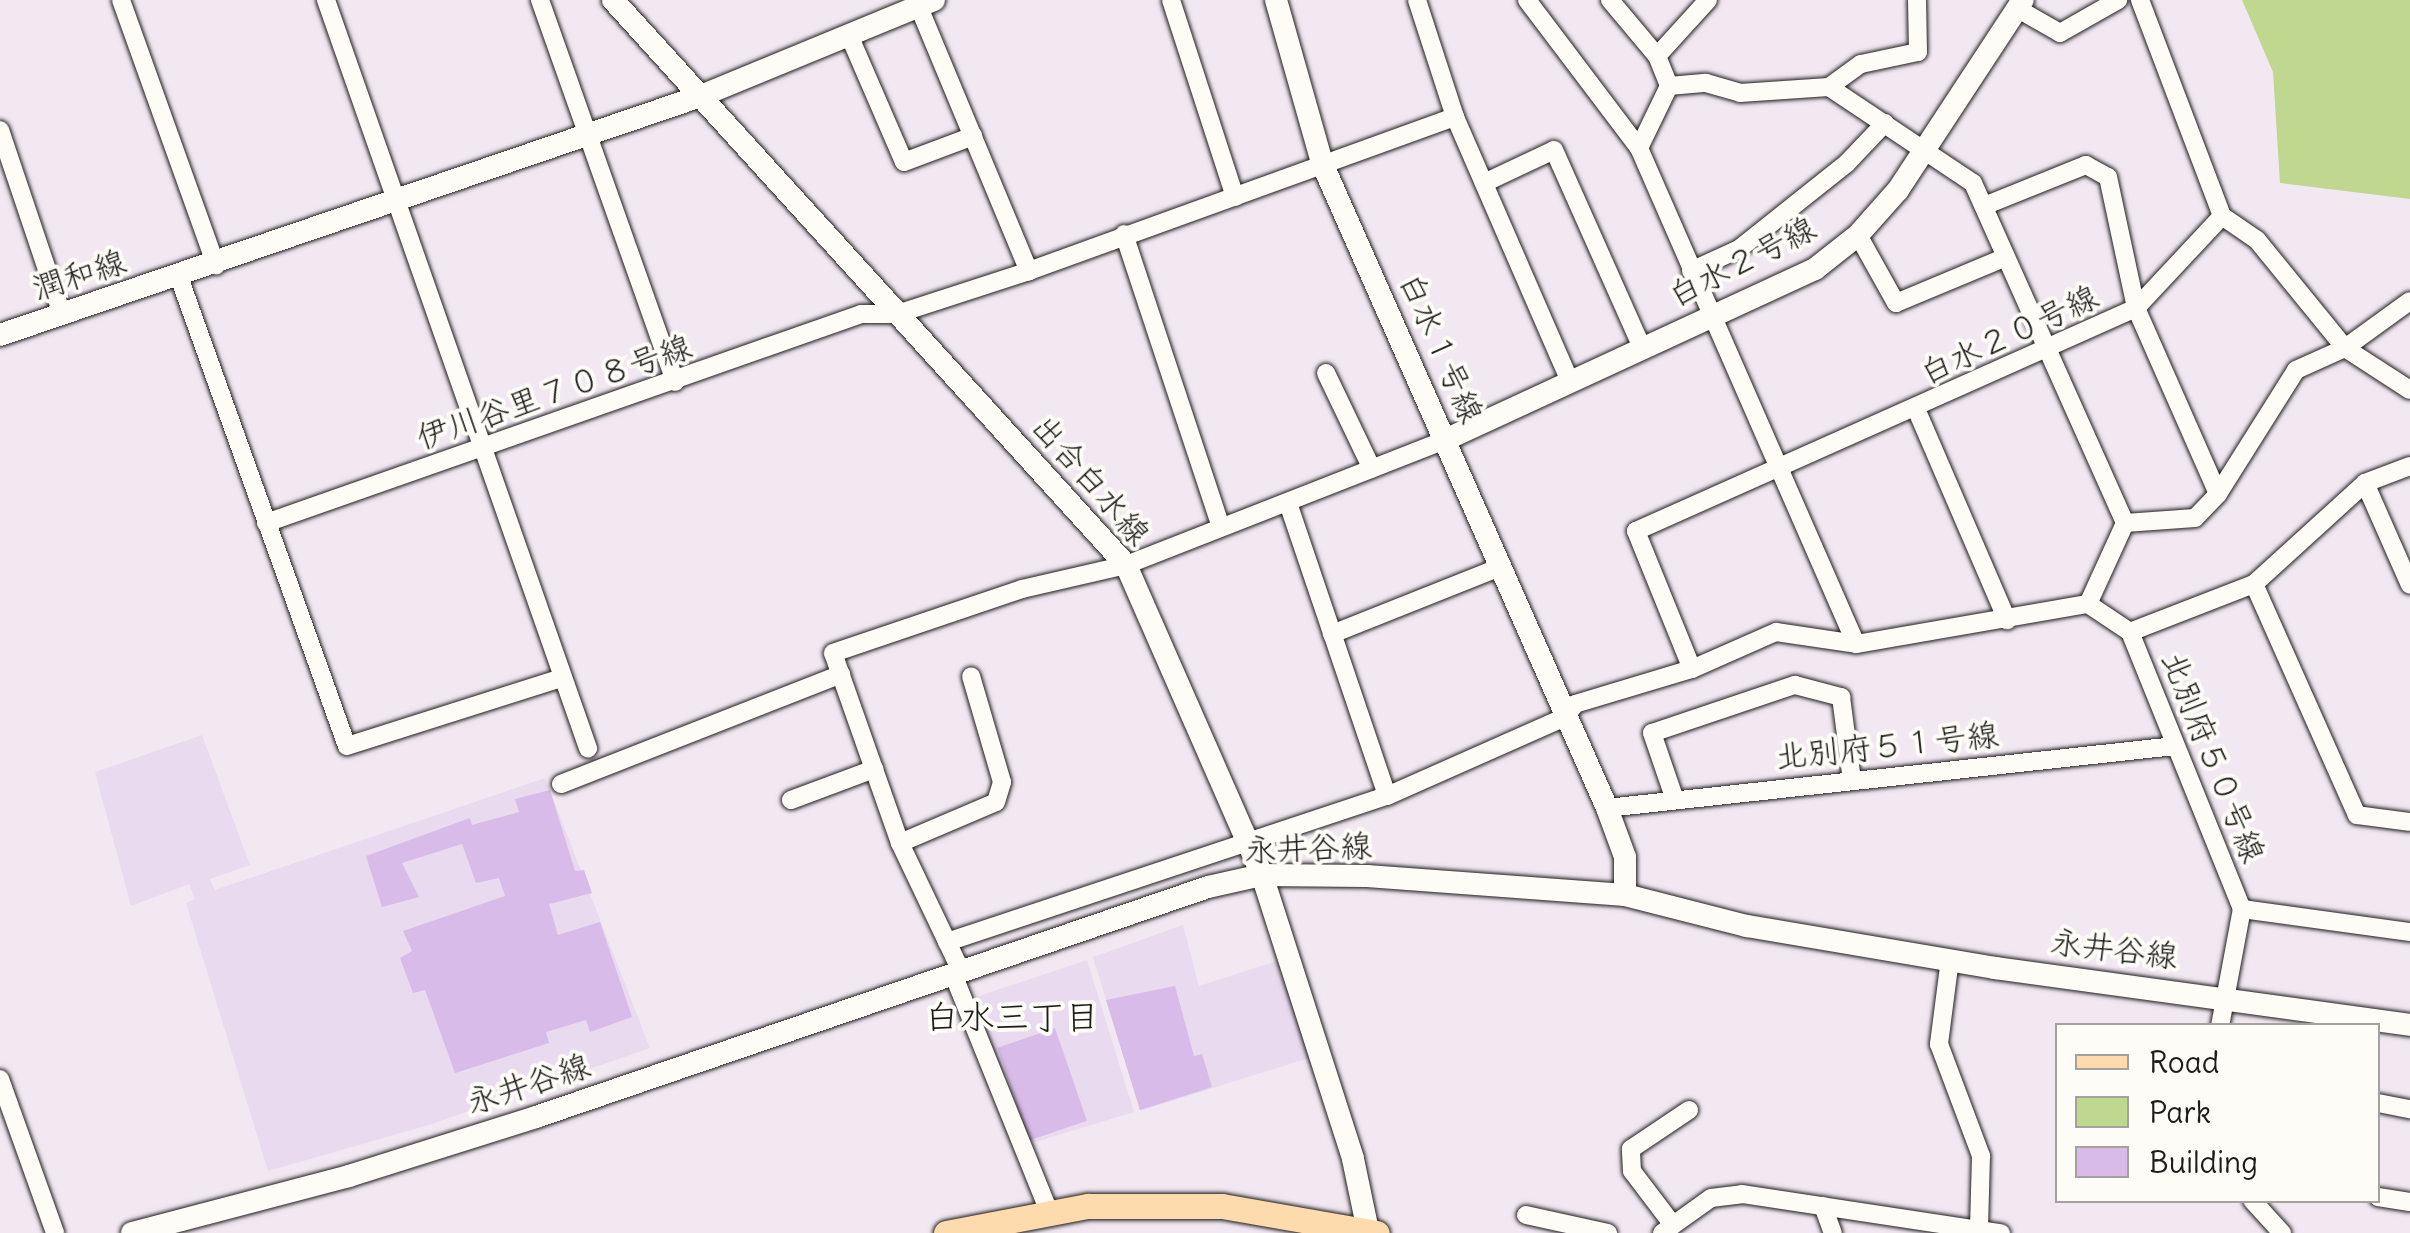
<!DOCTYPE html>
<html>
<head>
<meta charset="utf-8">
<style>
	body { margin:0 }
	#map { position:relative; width:2410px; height:1233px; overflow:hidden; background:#f2e8f2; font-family:Delius,"Klee One",sans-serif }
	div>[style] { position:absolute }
	.built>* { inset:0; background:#eadaef }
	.green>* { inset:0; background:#bfd78e }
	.building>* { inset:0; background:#d8bbe8; transform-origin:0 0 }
	.roads { filter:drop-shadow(0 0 2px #1c1c1c) drop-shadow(0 0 2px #1c1c1c) }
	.street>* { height:18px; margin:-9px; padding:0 9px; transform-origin:9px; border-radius:9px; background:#fdfcf7 }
	.secondary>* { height:22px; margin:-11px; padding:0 11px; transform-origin:11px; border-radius:11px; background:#fdfcf7 }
	.primary>* { height:25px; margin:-12.5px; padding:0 12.5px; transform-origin:12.5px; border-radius:12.5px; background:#fedbac }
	span { translate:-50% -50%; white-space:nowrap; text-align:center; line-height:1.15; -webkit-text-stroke:8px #fdfcf7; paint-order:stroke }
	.street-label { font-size:32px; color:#1c1c1c }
	.neighbourhood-label { font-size:35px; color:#1c1c1c }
	.legend { position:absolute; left:2055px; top:1023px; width:325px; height:180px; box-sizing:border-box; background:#fdfcf7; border:2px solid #a3a29f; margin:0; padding:12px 18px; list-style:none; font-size:30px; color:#1c1c1c }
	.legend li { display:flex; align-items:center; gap:20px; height:50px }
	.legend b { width:50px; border:2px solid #a3a29f }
</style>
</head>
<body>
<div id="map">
	<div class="built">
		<div style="clip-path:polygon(202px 735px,250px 865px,210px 879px,215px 890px,545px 778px,650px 1048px,432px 1124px,268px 1171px,186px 903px,195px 899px,189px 884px,131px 906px,95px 772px)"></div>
		<div style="clip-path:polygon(1183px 925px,1199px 986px,1280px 960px,1309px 1058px,1140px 1111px,1093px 957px)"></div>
		<div style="clip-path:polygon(1087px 960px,1134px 1112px,1032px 1143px,970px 999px)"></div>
	</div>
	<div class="green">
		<div style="clip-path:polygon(2242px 0,2410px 0,2410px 199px,2280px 183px,2273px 72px)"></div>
	</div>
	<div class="building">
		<div style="clip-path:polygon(550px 790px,575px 871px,584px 870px,592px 893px,549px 904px,558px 935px,600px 922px,632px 1017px,590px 1032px,586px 1020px,546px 1032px,549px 1043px,455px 1073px,425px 990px,413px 993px,400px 958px,412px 951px,403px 931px,505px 896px,499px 878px,476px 883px,462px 844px,402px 863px,419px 897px,382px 907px,366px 856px,470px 818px,472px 825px,519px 812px,515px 799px)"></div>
		<div style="clip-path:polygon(1175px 986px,1194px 1056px,1202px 1054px,1212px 1087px,1140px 1110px,1106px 1000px)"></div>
		<div style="left:1055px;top:1028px;width:98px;height:61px;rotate:71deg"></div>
	</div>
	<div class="roads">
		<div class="street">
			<div style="left:121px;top:0;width:282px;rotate:70.3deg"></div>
			<div style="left:326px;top:0;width:793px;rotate:70.7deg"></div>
			<div style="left:540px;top:0;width:405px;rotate:70.5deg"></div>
			<div style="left:916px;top:0;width:294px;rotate:67.4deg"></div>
			<div style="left:1171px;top:0;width:207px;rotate:72deg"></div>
			<div style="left:1417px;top:0;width:123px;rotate:72deg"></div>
			<div style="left:1455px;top:117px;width:288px;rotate:66.5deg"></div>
			<div style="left:1527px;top:0;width:186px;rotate:52.9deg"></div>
			<div style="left:1610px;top:0;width:73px;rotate:50deg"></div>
			<div style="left:1708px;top:0;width:76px;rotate:132.3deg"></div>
			<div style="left:1657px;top:56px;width:32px;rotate:68deg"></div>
			<div style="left:1669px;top:86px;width:69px;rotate:115.8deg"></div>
			<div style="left:1639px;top:148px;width:541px;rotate:66.37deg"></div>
			<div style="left:2140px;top:0;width:231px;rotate:69.2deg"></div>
			<div style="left:2222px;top:216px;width:42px;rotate:34.4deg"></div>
			<div style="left:2257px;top:240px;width:139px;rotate:50.8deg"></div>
			<div style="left:2345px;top:348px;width:77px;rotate:32.9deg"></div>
			<div style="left:2018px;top:9px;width:48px;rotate:29.7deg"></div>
			<div style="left:2060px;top:33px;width:67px;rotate:-29.6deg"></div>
			<div style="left:849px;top:35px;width:138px;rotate:66.6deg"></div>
			<div style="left:904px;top:162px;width:74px;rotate:-20.6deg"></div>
			<div style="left:1669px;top:86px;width:37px;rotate:-5deg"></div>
			<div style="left:1706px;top:83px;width:35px;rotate:16deg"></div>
			<div style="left:1740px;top:93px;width:89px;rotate:-3.9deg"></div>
			<div style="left:1829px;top:87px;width:173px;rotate:33.7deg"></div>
			<div style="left:1973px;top:183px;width:372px;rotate:65.9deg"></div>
			<div style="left:1829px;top:87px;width:39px;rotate:-36deg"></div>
			<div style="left:1861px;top:64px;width:58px;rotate:-11.9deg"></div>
			<div style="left:1918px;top:52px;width:52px;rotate:-91.1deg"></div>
			<div style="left:0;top:130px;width:194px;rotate:71.4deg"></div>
			<div style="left:1484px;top:183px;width:77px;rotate:-25.2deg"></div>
			<div style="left:1554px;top:150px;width:217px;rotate:66deg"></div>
			<div style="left:1984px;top:206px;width:110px;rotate:-21.9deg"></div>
			<div style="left:2086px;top:165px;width:25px;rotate:29deg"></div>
			<div style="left:2108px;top:177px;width:134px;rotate:77.9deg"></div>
			<div style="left:1124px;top:234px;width:309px;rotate:71.7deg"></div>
			<div style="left:1858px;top:235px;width:78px;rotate:60.8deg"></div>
			<div style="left:1896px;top:303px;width:119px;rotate:-22.7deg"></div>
			<div style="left:1691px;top:271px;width:53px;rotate:-24.6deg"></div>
			<div style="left:1739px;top:249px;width:138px;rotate:-38.5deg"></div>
			<div style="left:1847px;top:163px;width:55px;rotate:-46.5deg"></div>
			<div style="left:179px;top:277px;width:498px;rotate:70.3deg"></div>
			<div style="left:347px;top:746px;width:225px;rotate:-17.6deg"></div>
			<div style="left:2136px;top:308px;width:126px;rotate:-46.9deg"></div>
			<div style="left:1326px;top:373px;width:106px;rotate:64.4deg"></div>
			<div style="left:1917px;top:411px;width:228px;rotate:66.7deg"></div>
			<div style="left:2365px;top:483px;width:111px;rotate:66.2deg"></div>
			<div style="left:1288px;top:503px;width:309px;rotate:71.3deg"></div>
			<div style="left:1387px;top:796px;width:195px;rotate:-23.9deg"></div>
			<div style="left:1565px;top:717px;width:16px;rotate:-52deg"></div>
			<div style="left:1575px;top:704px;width:122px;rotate:-16.7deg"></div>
			<div style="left:1692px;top:669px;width:92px;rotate:-23.8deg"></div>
			<div style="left:1776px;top:632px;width:81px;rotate:8.5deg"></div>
			<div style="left:1856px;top:644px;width:235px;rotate:-9.8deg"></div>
			<div style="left:2088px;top:604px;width:89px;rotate:-65.4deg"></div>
			<div style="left:2125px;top:523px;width:70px;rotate:-4.1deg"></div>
			<div style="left:2195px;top:518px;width:33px;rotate:-46deg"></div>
			<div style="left:2218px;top:494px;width:146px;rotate:-57.8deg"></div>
			<div style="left:2296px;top:370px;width:54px;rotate:-24.2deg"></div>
			<div style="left:2345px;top:348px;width:80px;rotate:-35.9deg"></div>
			<div style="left:266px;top:523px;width:631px;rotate:-19.35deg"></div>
			<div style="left:861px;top:314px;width:36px"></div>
			<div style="left:897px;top:314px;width:139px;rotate:-18deg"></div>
			<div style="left:1029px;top:271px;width:453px;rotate:-19.9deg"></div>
			<div style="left:2254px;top:584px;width:253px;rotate:66deg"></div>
			<div style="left:2357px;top:815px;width:53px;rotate:7.5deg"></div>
			<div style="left:2088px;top:604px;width:50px;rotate:33.7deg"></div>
			<div style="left:1332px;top:634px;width:181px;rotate:-21.7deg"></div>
			<div style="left:1692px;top:669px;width:149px;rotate:-112.1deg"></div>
			<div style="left:1636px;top:531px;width:547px;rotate:-24.04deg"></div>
			<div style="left:2136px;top:308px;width:203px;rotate:66.2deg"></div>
			<div style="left:561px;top:784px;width:301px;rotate:-21.4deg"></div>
			<div style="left:791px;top:800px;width:89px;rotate:-20.5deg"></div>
			<div style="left:1675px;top:800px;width:71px;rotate:-108.9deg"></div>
			<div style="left:1652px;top:733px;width:151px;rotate:-18.6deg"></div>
			<div style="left:1795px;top:685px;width:48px;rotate:14.6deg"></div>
			<div style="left:1841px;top:697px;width:84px;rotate:82.5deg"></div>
			<div style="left:1607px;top:808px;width:571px;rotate:-6.23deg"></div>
			<div style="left:900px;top:843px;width:104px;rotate:-23.1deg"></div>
			<div style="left:996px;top:802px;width:21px;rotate:-73deg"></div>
			<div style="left:1002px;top:782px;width:110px;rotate:-106.3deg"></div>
			<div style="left:2242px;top:909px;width:170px;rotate:7.8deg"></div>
			<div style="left:947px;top:942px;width:464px;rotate:-18.4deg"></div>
			<div style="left:1950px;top:959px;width:86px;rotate:97.4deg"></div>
			<div style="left:1939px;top:1044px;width:120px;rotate:69.4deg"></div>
			<div style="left:1981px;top:1156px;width:73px;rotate:91.6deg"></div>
			<div style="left:961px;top:971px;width:142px;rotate:-115.5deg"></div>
			<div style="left:900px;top:843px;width:201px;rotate:-109.4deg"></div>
			<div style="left:833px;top:653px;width:200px;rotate:-18.7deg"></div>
			<div style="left:1022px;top:589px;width:107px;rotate:-13deg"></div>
			<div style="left:1126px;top:565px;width:345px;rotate:-21.4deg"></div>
			<div style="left:953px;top:974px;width:259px;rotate:68deg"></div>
			<div style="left:2220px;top:1026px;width:119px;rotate:-79.4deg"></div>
			<div style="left:2242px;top:909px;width:299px;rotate:-112deg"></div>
			<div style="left:2130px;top:632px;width:133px;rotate:-21.2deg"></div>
			<div style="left:2254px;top:584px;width:150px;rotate:-42.3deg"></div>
			<div style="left:2365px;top:483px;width:48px;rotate:-20.7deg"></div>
			<div style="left:0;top:1079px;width:164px;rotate:70.3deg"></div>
			<div style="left:2378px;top:1103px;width:33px;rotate:11deg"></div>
			<div style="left:2378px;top:1197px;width:32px;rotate:9deg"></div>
			<div style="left:2252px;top:1200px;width:45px;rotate:47.7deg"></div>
			<div style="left:1823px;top:1206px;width:29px;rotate:70deg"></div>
			<div style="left:1526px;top:1215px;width:84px;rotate:12.4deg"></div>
			<div style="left:1673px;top:1225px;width:68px;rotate:-127.2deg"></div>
			<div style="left:1632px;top:1171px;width:22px;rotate:-93deg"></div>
			<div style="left:1631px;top:1149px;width:70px;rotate:-33.9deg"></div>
			<div style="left:1662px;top:1233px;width:60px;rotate:-35.5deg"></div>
			<div style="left:1711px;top:1198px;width:31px;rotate:-7deg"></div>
			<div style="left:1742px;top:1194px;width:262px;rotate:8.6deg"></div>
		</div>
		<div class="secondary">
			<div style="left:613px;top:0;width:763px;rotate:47.76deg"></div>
			<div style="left:1126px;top:565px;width:339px;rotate:66.3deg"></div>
			<div style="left:1262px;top:875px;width:298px;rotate:72.2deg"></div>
			<div style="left:1353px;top:1159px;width:74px;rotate:78.2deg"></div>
			<div style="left:1276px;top:0;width:169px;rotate:74.2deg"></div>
			<div style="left:1322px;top:163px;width:705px;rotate:66.16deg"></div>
			<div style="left:1607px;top:808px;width:52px;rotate:69.8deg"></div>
			<div style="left:1625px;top:857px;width:38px;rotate:90deg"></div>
			<div style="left:0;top:335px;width:741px;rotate:-18.83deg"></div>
			<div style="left:701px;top:96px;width:252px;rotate:-22.4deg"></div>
			<div style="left:1447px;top:439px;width:405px;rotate:-24.8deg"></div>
			<div style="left:1815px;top:269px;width:55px;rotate:-38.3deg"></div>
			<div style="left:1858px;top:235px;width:60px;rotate:-48.4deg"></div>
			<div style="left:1898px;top:190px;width:227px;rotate:-56.7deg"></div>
			<div style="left:132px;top:1233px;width:224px;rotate:-14.7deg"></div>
			<div style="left:349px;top:1176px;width:196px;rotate:-17.5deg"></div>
			<div style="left:536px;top:1117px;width:710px;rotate:-18.89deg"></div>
			<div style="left:1208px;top:887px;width:55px;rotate:-12.5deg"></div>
			<div style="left:1262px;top:875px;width:105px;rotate:0.5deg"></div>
			<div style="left:1367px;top:876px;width:259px;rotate:4.2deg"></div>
			<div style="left:1625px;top:895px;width:126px;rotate:14.3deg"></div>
			<div style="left:1747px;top:926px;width:252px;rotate:9.6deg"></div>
			<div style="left:1995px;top:968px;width:419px;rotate:7.8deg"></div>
		</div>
		<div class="primary">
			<div style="left:946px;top:1233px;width:145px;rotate:-10.8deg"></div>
			<div style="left:1088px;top:1206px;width:134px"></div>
			<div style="left:1222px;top:1206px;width:157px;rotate:9.9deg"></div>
		</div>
	</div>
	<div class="street-label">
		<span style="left:1742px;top:262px;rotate:-27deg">白水２号線</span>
		<span style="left:79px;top:275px;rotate:-18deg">潤和線</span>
		<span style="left:2009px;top:335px;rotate:-25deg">白水２０号線</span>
		<span style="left:1441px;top:348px;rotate:66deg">白水１号線</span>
		<span style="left:554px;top:392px;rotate:-19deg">伊川谷里７０８号線</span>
		<span style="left:1091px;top:480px;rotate:49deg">出合白水線</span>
		<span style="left:1887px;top:746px;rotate:-6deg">北別府５１号線</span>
		<span style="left:2213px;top:757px;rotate:68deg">北別府５０号線</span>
		<span style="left:1308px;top:848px;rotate:-2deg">永井谷線</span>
		<span style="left:2114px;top:949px;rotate:7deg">永井谷線</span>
		<span style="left:528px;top:1084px;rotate:-18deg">永井谷線</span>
	</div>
	<div class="neighbourhood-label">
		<span style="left:1012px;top:1016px">白水三丁目</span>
	</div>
	<ul class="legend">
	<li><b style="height:12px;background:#fedbac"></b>Road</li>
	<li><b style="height:28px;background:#bfd78e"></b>Park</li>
	<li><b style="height:28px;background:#d8bbe8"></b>Building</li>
	</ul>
</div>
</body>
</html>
